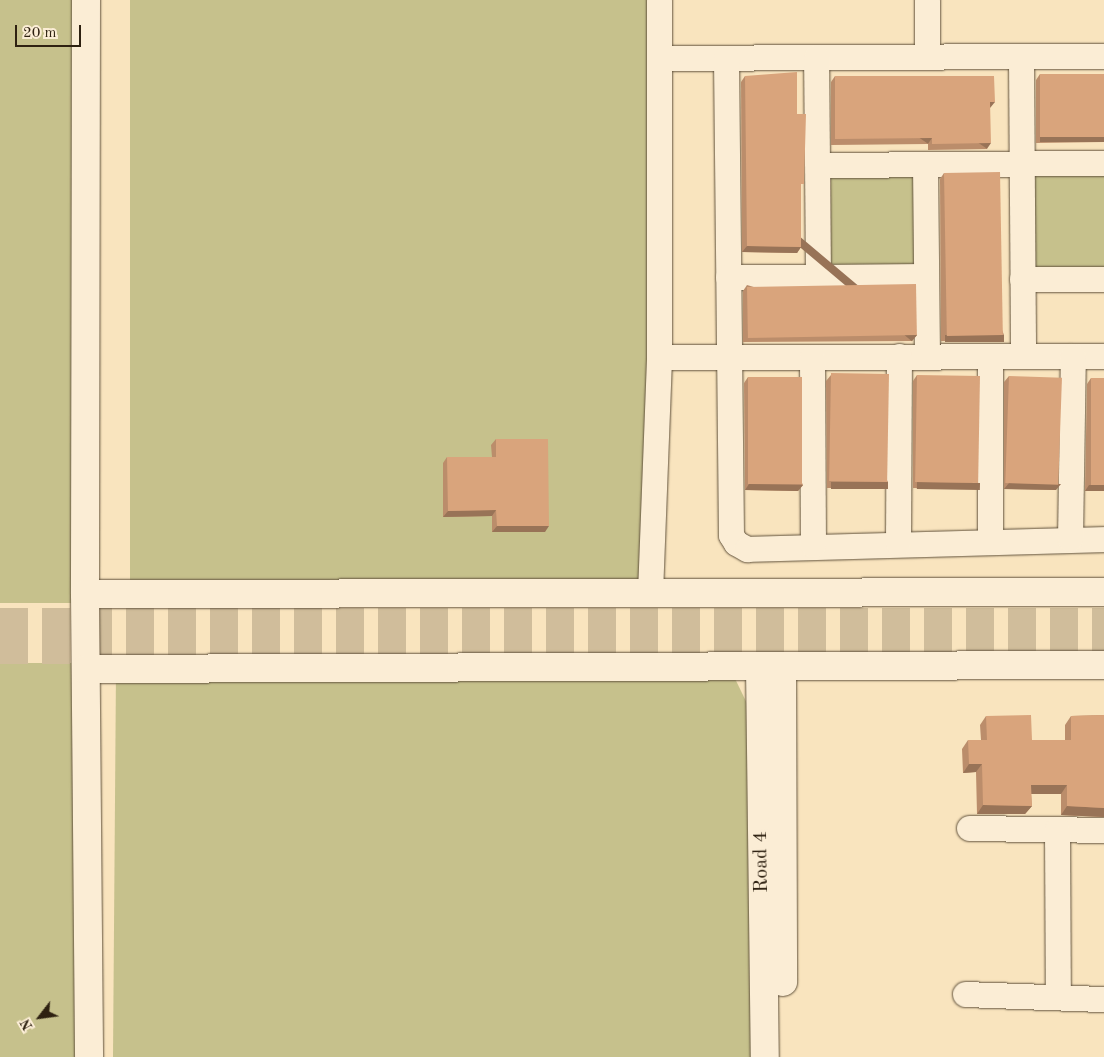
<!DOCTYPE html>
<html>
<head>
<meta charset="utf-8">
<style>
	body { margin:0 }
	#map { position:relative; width:1104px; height:1057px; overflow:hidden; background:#f9e4be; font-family:"Old Standard TT",serif }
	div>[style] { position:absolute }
	.green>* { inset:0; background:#c6c18c; transform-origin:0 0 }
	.secondary-tunnel>* { height:28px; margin-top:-14px; transform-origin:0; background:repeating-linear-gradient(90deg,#d0bd9b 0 28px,transparent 0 42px) }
	.roads { filter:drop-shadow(0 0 1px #61523c) drop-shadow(0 0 1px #61523c) }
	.street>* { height:25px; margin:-12.5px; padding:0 12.5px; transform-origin:12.5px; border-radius:12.5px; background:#fbedd5 }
	.secondary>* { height:28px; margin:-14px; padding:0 14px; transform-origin:14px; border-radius:14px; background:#fbedd5 }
	.wall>* { inset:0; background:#bb8d6b }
	.shaded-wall>* { inset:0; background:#987357; transform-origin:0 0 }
	.building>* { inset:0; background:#d9a47c; transform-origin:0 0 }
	span { translate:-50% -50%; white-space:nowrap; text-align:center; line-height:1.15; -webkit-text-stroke:4px #fbedd5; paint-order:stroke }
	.street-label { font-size:20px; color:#2e2111 }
	.north { position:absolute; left:15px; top:992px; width:50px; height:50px; -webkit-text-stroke:4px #fbedd5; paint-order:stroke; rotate:240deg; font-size:14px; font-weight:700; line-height:20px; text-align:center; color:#2e2111 }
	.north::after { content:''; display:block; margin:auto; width:18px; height:22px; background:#2e2111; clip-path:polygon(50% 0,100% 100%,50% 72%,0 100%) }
	.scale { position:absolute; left:15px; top:25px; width:66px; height:22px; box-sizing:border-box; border:2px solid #2e2111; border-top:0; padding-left:6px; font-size:15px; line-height:18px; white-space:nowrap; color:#2e2111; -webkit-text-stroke:4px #fbedd5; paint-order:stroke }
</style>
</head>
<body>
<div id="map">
	<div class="green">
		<div style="left:0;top:0;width:74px;height:603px"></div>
		<div style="left:130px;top:0;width:519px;height:596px"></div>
		<div style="left:831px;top:168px;width:85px;height:97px"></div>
		<div style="left:1035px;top:171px;width:69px;height:98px"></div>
		<div style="clip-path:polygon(726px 660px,756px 722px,752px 1057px,113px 1057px,116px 671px)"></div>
		<div style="left:80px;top:663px;width:394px;height:80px;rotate:90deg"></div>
	</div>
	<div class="secondary-tunnel">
		<div style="left:0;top:622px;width:1104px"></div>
		<div style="left:0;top:650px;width:1104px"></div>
	</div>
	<div class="roads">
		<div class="street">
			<div style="left:927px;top:57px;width:57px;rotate:-90deg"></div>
			<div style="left:1021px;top:57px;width:299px;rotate:89.6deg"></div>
			<div style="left:659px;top:58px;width:445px;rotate:-0.3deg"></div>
			<div style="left:726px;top:58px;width:477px;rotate:89.4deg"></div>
			<div style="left:731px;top:535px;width:9px;rotate:58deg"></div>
			<div style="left:736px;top:543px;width:13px;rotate:29deg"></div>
			<div style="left:747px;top:549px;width:357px;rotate:-1.6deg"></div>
			<div style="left:925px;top:164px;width:193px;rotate:89.4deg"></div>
			<div style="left:818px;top:165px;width:286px;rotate:-0.4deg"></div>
			<div style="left:728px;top:277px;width:90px"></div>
			<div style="left:818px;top:277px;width:220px;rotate:-90.5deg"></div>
			<div style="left:818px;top:277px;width:108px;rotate:-0.5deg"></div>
			<div style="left:1022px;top:279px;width:82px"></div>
			<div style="left:659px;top:357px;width:445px;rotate:-0.1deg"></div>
			<div style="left:812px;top:357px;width:188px;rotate:89.7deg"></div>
			<div style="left:1070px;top:539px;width:183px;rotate:-89.1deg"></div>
			<div style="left:990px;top:541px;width:185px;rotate:-90deg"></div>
			<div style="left:898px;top:543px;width:187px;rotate:-89.7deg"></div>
			<div style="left:650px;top:593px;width:236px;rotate:-87.8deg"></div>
			<div style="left:659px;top:357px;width:357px;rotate:-90deg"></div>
			<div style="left:969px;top:828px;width:135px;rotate:0.8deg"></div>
			<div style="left:1057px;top:829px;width:168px;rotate:89.7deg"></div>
			<div style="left:965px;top:994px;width:139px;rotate:2.1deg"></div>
		</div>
		<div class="secondary">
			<div style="left:86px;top:0;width:594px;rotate:90.1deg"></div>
			<div style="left:85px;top:594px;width:463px;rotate:89.5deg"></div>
			<div style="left:85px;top:594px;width:1019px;rotate:-0.11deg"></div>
			<div style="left:760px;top:666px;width:391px;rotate:89.3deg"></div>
			<div style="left:782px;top:666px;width:316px;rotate:89.8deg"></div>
			<div style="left:86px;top:669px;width:1018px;rotate:-0.23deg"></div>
		</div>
	</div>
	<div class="wall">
		<div style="clip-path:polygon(1040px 74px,1104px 74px,1104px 142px,1036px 143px,1036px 80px)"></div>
		<div style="clip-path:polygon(745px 76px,797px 114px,801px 189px,801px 247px,797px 253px,742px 252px,741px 82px)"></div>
		<div style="clip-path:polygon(835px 76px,990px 108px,987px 149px,928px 150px,928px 144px,831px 145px,831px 82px)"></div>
		<div style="clip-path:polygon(944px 173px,1004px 335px,1000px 341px,941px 341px,940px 179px)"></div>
		<div style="clip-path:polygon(747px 285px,917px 335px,912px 341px,743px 342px,743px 291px)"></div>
		<div style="clip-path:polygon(831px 375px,888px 482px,884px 488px,827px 488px,826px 381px)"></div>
		<div style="clip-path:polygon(917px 375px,976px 489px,913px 488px,913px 381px)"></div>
		<div style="clip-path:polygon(1009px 376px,1056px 490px,1004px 489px,1004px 382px)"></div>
		<div style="clip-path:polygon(748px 377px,803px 485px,798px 491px,745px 490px,744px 383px)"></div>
		<div style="clip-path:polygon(1091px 378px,1104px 378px,1104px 491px,1085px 491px,1087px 384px)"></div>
		<div style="clip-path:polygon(496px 439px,545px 532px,492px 532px,492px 516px,443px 517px,443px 463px,447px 457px,492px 457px,491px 445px)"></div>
		<div style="clip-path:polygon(1104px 715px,1104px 817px,1061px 815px,1061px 794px,1031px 794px,1032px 806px,1025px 814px,977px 814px,976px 772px,963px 773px,962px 749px,968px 740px,981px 740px,980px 725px,986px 716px,1032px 740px,1065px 740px,1065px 725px,1071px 716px)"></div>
	</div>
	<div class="shaded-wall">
		<div style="clip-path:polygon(990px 102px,995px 102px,990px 108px,985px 108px)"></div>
		<div style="left:1104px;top:136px;width:6px;height:64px;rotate:90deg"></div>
		<div style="left:932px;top:138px;width:7px;height:97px;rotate:124deg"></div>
		<div style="left:991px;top:143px;width:7px;height:59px;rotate:124deg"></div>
		<div style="clip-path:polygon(747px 246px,801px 247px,797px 253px,742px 252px)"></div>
		<div style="left:917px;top:335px;width:8px;height:169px;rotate:130deg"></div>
		<div style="left:945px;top:335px;width:59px;height:7px"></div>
		<div style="left:831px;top:482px;width:57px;height:7px"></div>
		<div style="left:917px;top:482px;width:63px;height:7px;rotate:1deg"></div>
		<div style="clip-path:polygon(1009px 483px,1061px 484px,1056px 490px,1004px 489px)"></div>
		<div style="clip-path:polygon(749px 484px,803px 485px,798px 491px,745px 490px)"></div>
		<div style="clip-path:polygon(1089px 485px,1104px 485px,1104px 491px,1085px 491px)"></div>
		<div style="clip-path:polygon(496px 510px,492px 516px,443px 517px,448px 511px)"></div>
		<div style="clip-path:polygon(497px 526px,549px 526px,545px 532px,492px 532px)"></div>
		<div style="clip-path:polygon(969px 764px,982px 764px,976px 772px,963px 773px)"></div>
		<div style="clip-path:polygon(1031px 785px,1067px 785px,1061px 794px,1025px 794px)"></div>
		<div style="clip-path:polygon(983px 805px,1032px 806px,1025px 814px,977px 814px)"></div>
		<div style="clip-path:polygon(1067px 806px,1104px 808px,1104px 817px,1061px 815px)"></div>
	</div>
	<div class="building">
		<div style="clip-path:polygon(797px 72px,797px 114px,806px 114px,804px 184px,801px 184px,801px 247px,747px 246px,745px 76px)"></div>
		<div style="left:1040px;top:74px;width:64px;height:63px"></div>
		<div style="clip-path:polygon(835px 76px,994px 76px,995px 102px,990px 102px,991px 143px,932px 144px,932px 138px,835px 139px)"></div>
		<div style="left:1000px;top:172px;width:163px;height:56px;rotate:89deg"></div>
		<div style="left:916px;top:284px;width:51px;height:169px;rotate:89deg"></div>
		<div style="left:889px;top:374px;width:108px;height:58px;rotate:91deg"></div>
		<div style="left:917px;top:375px;width:63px;height:107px;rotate:1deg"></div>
		<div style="left:1009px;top:376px;width:53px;height:107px;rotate:2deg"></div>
		<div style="left:748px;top:377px;width:54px;height:107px"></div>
		<div style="left:1091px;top:378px;width:13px;height:107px"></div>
		<div style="clip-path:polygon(496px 439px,548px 439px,549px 526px,497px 526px,496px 510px,448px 511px,447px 457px,496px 457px)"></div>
		<div style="clip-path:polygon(1031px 715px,1032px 740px,1071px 740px,1071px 716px,1104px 715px,1104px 808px,1067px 806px,1067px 785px,1031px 785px,1032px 806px,983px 805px,982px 764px,969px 764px,968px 740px,987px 740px,986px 716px)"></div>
	</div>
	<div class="street-label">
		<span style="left:762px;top:862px;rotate:-91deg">Road 4</span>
	</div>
	<div class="north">N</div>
	<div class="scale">20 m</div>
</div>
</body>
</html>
